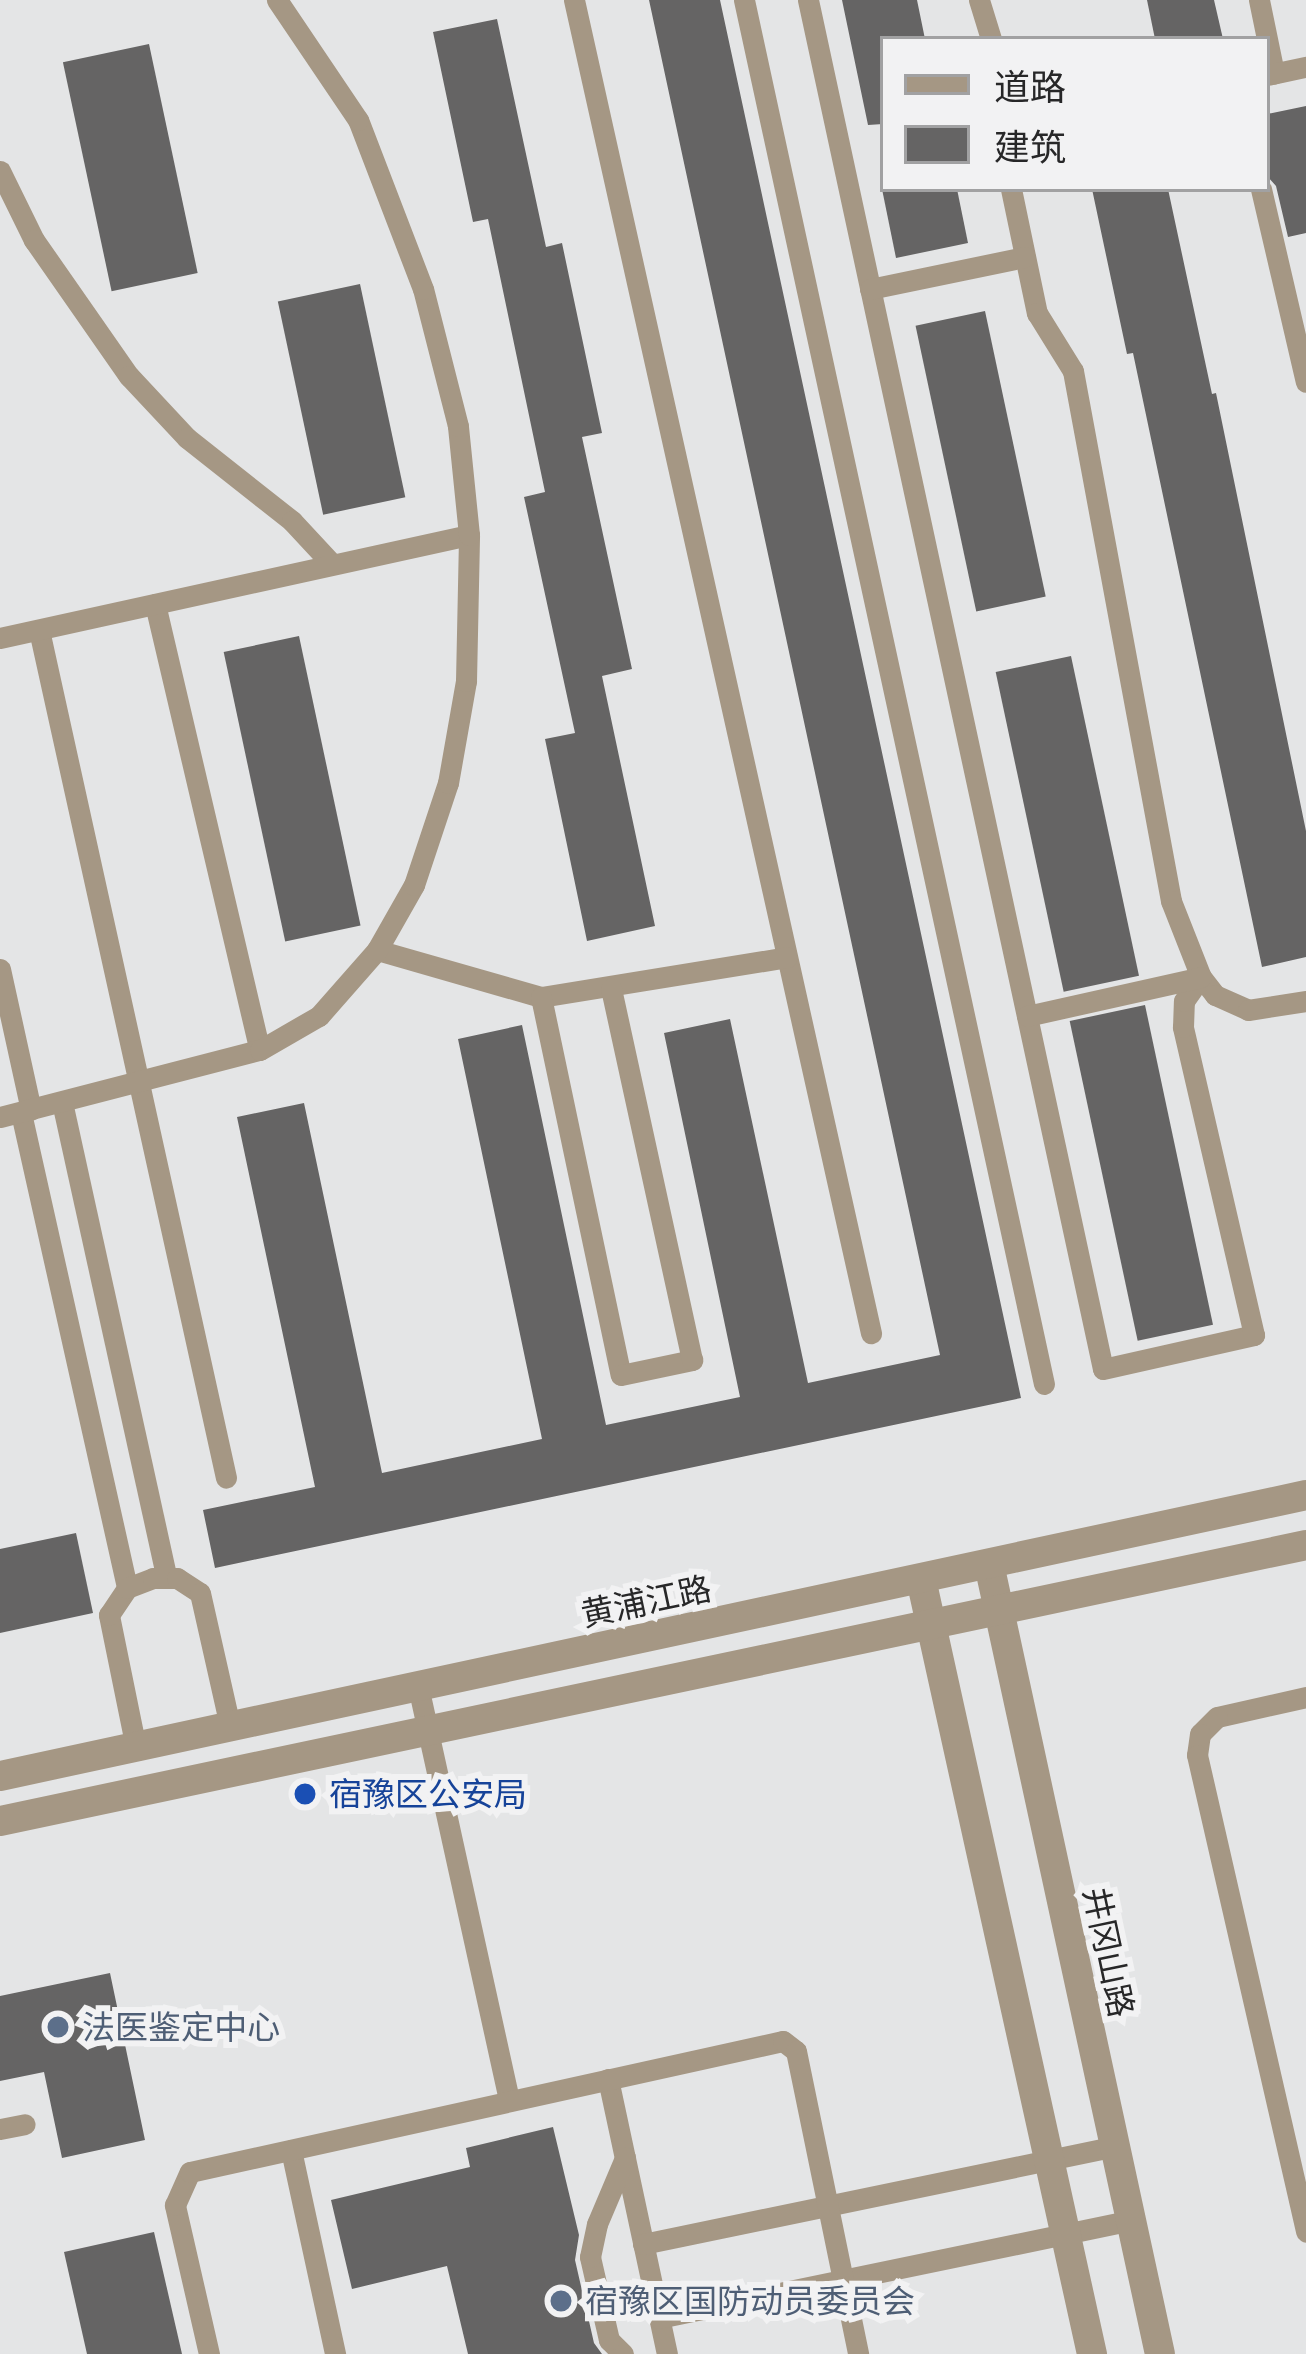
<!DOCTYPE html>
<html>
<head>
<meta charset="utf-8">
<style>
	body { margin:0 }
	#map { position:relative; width:1306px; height:2354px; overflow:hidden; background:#e4e5e6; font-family:"Noto Sans","Noto Sans SC",sans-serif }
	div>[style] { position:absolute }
	.building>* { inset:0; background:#656464; transform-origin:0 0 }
	.service>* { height:21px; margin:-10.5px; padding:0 10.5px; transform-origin:10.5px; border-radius:10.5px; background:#a59784 }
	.tertiary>* { height:30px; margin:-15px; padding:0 15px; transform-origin:15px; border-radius:15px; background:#a59784 }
	.dots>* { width:33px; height:33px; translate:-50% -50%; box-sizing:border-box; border:6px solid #f2f2f3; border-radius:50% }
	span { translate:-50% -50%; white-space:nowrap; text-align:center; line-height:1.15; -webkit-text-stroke:12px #f2f2f3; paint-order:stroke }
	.street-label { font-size:33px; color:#272728 }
	.transit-label { font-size:33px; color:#164399 }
	.left { translate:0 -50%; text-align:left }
	.service-label { font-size:33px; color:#4e5e75 }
	.legend { position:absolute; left:880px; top:36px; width:390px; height:156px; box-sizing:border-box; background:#f2f2f3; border:3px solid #a1a1a2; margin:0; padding:15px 21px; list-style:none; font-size:36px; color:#272728 }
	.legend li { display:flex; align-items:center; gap:24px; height:60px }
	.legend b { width:60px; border:3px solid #a1a1a2 }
</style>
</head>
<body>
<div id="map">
	<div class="building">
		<div style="clip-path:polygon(649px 0,720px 0,1021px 1398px,215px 1568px,203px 1510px,315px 1487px,237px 1117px,304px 1103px,382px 1473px,542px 1439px,458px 1039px,522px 1025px,606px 1425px,740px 1397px,664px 1033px,730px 1019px,808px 1383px,940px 1355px)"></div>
		<div style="clip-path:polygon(842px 0,917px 0,925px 39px,883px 39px,883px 124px,868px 125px)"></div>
		<div style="clip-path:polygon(1147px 0,1214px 0,1223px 39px,1155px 39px)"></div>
		<div style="clip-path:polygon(497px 19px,546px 247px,562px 243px,602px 433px,582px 437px,632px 669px,602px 676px,655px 926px,587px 941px,545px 739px,575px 733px,524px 497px,545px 492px,488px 219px,473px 222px,433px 32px)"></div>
		<div style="left:149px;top:44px;width:234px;height:88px;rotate:78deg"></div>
		<div style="clip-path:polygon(1306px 106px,1306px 233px,1288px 237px,1276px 186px,1267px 176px,1267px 114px)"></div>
		<div style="clip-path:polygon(882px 189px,957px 189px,968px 243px,896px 258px)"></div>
		<div style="clip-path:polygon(1092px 189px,1168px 189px,1212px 394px,1216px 393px,1306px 831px,1306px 957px,1262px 967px,1133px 353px,1127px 354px)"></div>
		<div style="left:360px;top:284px;width:218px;height:84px;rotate:78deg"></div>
		<div style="left:985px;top:311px;width:292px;height:71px;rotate:78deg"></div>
		<div style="left:299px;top:636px;width:296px;height:77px;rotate:78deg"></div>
		<div style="left:1071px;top:656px;width:327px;height:77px;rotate:78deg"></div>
		<div style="left:1145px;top:1005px;width:327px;height:77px;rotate:78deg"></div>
		<div style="clip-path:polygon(76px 1533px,93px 1613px,0 1633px,0 1549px)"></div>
		<div style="clip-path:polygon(110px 1973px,145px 2140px,62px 2158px,44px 2072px,0 2081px,0 1996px)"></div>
		<div style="clip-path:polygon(553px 2127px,579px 2235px,575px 2260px,594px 2343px,602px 2354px,468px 2354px,447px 2266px,352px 2289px,331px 2200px,470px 2167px,466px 2148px)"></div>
		<div style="clip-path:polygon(154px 2232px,182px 2354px,87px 2354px,64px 2252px)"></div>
	</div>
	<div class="service">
		<div style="left:574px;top:0;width:1366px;rotate:77.44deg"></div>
		<div style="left:744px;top:0;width:1416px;rotate:77.77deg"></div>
		<div style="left:808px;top:0;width:1400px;rotate:77.84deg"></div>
		<div style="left:1103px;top:1369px;width:155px;rotate:-12.7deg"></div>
		<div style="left:1254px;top:1335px;width:316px;rotate:-103deg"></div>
		<div style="left:1183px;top:1027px;width:26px;rotate:-88deg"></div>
		<div style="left:1184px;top:1001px;width:29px;rotate:-55deg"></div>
		<div style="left:979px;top:0;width:41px;rotate:72.9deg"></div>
		<div style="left:1259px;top:0;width:75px;rotate:78.4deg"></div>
		<div style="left:1267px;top:75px;width:40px;rotate:-12deg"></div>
		<div style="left:0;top:171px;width:77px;rotate:63.8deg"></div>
		<div style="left:34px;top:240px;width:166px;rotate:55.1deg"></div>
		<div style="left:129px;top:376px;width:85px;rotate:46.9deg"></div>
		<div style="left:187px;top:438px;width:134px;rotate:38.3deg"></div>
		<div style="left:292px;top:521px;width:57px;rotate:47.1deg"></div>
		<div style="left:1011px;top:189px;width:127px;rotate:78.2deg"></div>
		<div style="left:1037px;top:313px;width:68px;rotate:58.2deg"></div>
		<div style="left:1073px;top:371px;width:539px;rotate:79.52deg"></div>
		<div style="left:1171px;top:901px;width:82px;rotate:68.5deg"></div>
		<div style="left:1201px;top:977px;width:23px;rotate:52deg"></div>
		<div style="left:1215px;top:995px;width:36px;rotate:24deg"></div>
		<div style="left:1248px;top:1010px;width:59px;rotate:-8.8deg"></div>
		<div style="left:1261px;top:189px;width:198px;rotate:76.9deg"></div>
		<div style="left:870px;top:289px;width:158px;rotate:-11.7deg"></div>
		<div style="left:155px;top:604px;width:458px;rotate:76.8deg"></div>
		<div style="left:39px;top:630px;width:868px;rotate:77.56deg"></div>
		<div style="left:0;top:638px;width:480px;rotate:-12.4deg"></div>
		<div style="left:377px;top:950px;width:171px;rotate:16deg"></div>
		<div style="left:541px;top:997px;width:249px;rotate:-9.2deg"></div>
		<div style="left:0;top:969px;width:144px;rotate:77.6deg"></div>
		<div style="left:541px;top:997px;width:386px;rotate:78.1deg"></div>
		<div style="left:621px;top:1375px;width:73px;rotate:-11.9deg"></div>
		<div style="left:692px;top:1360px;width:380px;rotate:-102.3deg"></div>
		<div style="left:1027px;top:1016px;width:178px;rotate:-12.6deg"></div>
		<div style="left:62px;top:1102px;width:487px;rotate:77.6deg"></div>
		<div style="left:21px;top:1113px;width:487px;rotate:77.4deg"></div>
		<div style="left:0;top:1117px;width:268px;rotate:-14.5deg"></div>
		<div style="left:260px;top:1050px;width:68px;rotate:-30deg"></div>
		<div style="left:319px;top:1016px;width:88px;rotate:-48.7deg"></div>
		<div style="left:377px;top:950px;width:75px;rotate:-60.4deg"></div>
		<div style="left:414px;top:885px;width:108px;rotate:-71.6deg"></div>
		<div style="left:448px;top:783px;width:104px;rotate:-80deg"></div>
		<div style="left:466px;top:681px;width:146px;rotate:-88.8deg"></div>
		<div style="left:469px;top:535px;width:110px;rotate:-95.8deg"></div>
		<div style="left:458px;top:426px;width:141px;rotate:-104.3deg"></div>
		<div style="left:423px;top:289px;width:181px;rotate:-111deg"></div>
		<div style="left:358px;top:120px;width:145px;rotate:-124deg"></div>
		<div style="left:418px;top:1686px;width:425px;rotate:77.6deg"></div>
		<div style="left:1306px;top:1697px;width:91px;rotate:167.3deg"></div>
		<div style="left:1217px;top:1717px;width:24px;rotate:135deg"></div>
		<div style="left:1200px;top:1734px;width:21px;rotate:98deg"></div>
		<div style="left:1197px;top:1755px;width:489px;rotate:77.1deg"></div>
		<div style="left:136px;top:1748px;width:136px;rotate:-101.5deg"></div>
		<div style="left:109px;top:1615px;width:32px;rotate:-56deg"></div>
		<div style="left:127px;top:1588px;width:28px;rotate:-21deg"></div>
		<div style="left:153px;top:1578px;width:24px"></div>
		<div style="left:177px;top:1578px;width:27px;rotate:33deg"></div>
		<div style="left:200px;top:1593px;width:136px;rotate:77.3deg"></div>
		<div style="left:608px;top:2079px;width:281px;rotate:77.9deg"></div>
		<div style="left:0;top:2129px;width:25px;rotate:-11deg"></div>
		<div style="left:291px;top:2150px;width:209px;rotate:77.8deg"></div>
		<div style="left:643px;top:2244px;width:482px;rotate:-11.7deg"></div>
		<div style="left:659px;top:2318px;width:482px;rotate:-11.7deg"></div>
		<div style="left:209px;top:2354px;width:153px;rotate:-102.9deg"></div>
		<div style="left:175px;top:2205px;width:36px;rotate:-66deg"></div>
		<div style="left:190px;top:2172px;width:607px;rotate:-12.46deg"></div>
		<div style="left:783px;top:2041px;width:16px;rotate:38deg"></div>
		<div style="left:796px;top:2051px;width:309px;rotate:78.4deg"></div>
		<div style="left:623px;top:2354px;width:20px;rotate:-135deg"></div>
		<div style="left:609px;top:2340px;width:85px;rotate:-102.9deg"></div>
		<div style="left:590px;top:2257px;width:34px;rotate:-78deg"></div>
		<div style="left:597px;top:2224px;width:72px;rotate:-67deg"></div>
	</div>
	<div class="tertiary">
		<div style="left:989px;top:1564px;width:808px;rotate:77.79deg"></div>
		<div style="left:921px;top:1579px;width:794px;rotate:77.56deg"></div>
		<div style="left:0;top:1776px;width:1336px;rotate:-12.14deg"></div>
		<div style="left:0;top:1821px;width:1335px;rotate:-11.93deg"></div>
	</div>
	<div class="dots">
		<div style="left:305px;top:1794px;background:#1a4fb4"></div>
		<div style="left:58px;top:2027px;background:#5c6f8a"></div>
		<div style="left:561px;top:2301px;background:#5c6f8a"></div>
	</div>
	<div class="street-label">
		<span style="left:646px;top:1601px;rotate:-12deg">黄浦江路</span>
		<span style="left:1109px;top:1952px;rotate:78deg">井冈山路</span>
	</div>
	<div class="transit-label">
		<span class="left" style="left:329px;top:1794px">宿豫区公安局</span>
	</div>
	<div class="service-label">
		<span class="left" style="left:82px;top:2027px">法医鉴定中心</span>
		<span class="left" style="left:585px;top:2301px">宿豫区国防动员委员会</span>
	</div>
	<ul class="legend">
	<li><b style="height:15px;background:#a59784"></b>道路</li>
	<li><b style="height:33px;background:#656464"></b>建筑</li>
	</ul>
</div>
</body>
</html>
